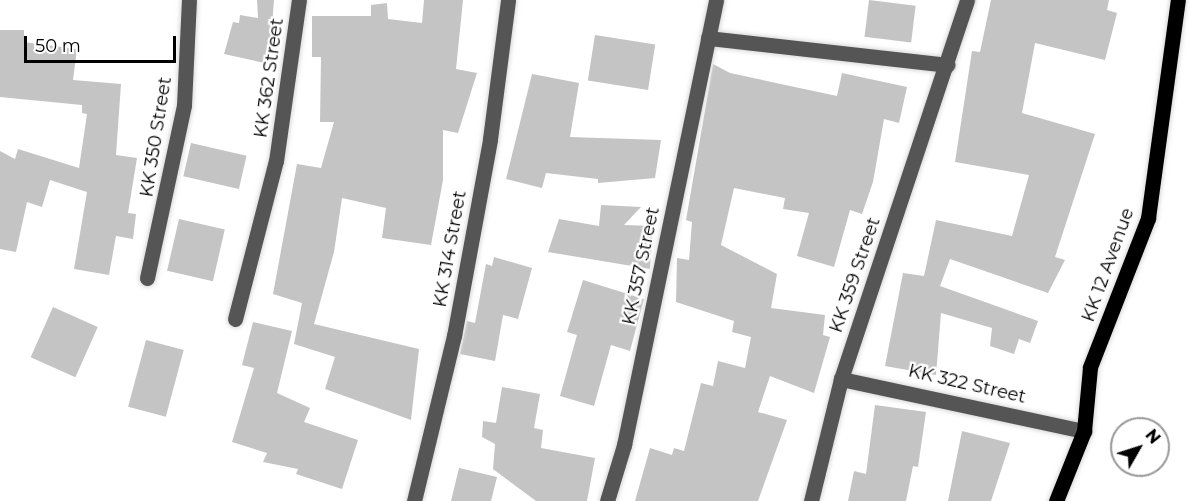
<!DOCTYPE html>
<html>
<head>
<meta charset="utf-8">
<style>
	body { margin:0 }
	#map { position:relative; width:1194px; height:501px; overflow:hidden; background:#fff; font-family:Montserrat,sans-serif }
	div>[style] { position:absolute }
	.building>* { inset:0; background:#c4c4c4; transform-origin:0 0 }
	.roads { filter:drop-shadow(0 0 2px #dbdbdb) drop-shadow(0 0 2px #dbdbdb) }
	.minor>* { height:15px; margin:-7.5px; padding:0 7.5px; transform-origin:7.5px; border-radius:7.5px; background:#555 }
	.major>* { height:15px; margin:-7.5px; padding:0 7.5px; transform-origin:7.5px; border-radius:7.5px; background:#000 }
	span { translate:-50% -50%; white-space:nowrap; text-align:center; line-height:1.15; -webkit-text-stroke:4.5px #fff; paint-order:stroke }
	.street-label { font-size:18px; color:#000 }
	.north { position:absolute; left:1110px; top:417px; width:60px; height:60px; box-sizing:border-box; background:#fff; border:2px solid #999; border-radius:50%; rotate:51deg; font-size:16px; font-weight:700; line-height:24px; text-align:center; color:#000 }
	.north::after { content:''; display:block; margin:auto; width:21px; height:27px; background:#000; clip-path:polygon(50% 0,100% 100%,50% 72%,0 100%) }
	.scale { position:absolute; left:24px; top:36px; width:152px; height:27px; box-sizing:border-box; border:3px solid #000; border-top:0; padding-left:8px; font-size:18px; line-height:21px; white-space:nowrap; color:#000; -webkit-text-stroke:4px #fff; paint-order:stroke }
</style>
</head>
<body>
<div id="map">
	<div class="building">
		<div style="clip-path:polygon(257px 0,274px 0,269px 64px,224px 54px,233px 22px,239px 23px,240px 15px,258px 18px)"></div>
		<div style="clip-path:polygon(424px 0,463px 0,456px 69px,477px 73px,458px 133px,443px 130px,443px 180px,431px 245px,382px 238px,386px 208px,342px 198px,334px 252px,314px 324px,419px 349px,411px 420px,325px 389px,335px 357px,294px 344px,302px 303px,273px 294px,297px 164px,321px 168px,334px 122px,320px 122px,321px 57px,312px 57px,312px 16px,371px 16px,371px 5px,387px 3px,388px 19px,422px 23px)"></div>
		<div style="left:869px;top:0;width:47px;height:37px;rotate:7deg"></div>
		<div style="clip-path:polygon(991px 0,1109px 0,1107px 10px,1117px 13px,1105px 60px,1035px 43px,1022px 113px,1095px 134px,1055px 257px,1065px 260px,1048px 293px,950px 259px,940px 286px,1038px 321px,1030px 343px,1019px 339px,1014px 354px,990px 346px,992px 328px,941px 313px,936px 375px,885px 366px,903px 273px,924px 276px,936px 220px,1012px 236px,1029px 175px,955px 162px,972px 51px,980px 52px)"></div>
		<div style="clip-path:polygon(0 30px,24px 30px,24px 42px,77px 49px,73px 80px,121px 84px,116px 155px,137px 158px,128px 213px,136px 214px,133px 239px,116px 236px,109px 275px,74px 269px,87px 192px,50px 180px,42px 207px,27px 202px,16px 252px,0 249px,0 151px,15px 159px,18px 149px,79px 168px,87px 114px,82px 113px,82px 105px,0 97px)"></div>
		<div style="left:595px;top:35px;width:61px;height:46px;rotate:9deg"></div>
		<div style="clip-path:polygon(713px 64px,730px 73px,837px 96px,842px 73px,907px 87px,899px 123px,884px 119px,873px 182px,862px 214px,850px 210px,834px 267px,797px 256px,809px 213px,783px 209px,785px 198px,734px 188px,721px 245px,777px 274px,771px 308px,825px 315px,823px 335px,830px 337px,814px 393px,770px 376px,758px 412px,787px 420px,758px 501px,635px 501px,650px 448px,672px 455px,674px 448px,684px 451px,701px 383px,713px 386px,718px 361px,745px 368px,751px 337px,732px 332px,734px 321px,676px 302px,677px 258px,689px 260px,692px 222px,686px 220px)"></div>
		<div style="clip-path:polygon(532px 74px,579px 83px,570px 137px,661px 140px,655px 178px,598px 183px,598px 179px,546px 173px,542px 188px,506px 179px)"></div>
		<div style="left:191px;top:143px;width:57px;height:34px;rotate:13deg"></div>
		<div style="clip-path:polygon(601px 205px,641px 207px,624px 225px,653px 226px,650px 269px,548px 252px,559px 219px,599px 226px)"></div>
		<div style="left:179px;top:219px;width:47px;height:53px;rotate:13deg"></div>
		<div style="clip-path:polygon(494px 257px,532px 268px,518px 319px,503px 315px,495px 361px,460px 354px,467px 321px,475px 323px,486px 264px,492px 266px)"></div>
		<div style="clip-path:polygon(583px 280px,644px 299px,630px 351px,611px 345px,594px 406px,560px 396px,577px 335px,567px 332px)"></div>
		<div style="left:53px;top:307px;width:49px;height:55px;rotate:24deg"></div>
		<div style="clip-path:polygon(253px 322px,292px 331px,277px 393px,310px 408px,304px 422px,358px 440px,342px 489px,296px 474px,298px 469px,263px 462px,267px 453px,232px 442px,254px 368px,242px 365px)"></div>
		<div style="left:146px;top:340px;width:39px;height:69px;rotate:15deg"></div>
		<div style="clip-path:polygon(502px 387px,540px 394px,534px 428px,543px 430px,541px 448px,595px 458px,587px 501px,536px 501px,493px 469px,495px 444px,482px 437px,483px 421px,496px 423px)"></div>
		<div style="clip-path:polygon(875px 405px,926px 412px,918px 467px,913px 466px,906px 501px,848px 501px,854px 471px,866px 474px)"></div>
		<div style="clip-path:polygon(962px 431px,1010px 443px,991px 501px,948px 501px)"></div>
		<div style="clip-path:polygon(459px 468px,497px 477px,491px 501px,451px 501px)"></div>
	</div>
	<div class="roads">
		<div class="minor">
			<div style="left:708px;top:38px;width:241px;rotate:6.4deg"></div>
			<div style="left:147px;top:278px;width:177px;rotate:-77.9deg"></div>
			<div style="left:184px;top:105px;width:105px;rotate:-87.3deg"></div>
			<div style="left:235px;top:319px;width:163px;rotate:-75.5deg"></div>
			<div style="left:276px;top:161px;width:163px;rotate:-81.9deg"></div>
			<div style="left:841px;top:379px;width:249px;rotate:12.1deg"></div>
			<div style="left:414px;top:501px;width:170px;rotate:-76.4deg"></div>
			<div style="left:454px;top:336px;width:200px;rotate:-79.6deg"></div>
			<div style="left:490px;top:139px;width:140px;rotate:-82.6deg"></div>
			<div style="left:607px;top:501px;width:59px;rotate:-73.1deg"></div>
			<div style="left:624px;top:445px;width:454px;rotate:-78.3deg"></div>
			<div style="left:811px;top:501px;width:126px;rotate:-76.2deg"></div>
			<div style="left:841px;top:379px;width:399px;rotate:-71.6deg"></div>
		</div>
		<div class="major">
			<div style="left:1056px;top:501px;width:75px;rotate:-68.2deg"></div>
			<div style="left:1084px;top:431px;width:64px;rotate:-84.6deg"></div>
			<div style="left:1090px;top:367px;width:160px;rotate:-68.7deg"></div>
			<div style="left:1148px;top:218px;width:220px;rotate:-82.2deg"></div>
		</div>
	</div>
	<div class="street-label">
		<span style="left:269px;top:78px;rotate:-82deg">KK 362 Street</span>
		<span style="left:156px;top:137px;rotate:-81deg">KK 350 Street</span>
		<span style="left:450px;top:249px;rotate:-80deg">KK 314 Street</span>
		<span style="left:1108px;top:265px;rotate:-70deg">KK 12 Avenue</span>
		<span style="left:641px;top:266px;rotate:-78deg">KK 357 Street</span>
		<span style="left:855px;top:275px;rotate:-71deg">KK 359 Street</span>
		<span style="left:967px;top:384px;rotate:13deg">KK 322 Street</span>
	</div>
	<div class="north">N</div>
	<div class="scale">50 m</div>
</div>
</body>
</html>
